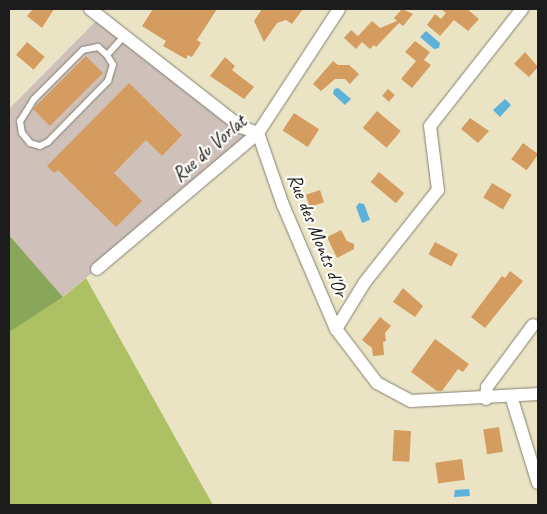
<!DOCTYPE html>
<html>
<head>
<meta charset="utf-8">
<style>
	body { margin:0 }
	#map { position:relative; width:547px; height:514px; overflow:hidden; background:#eae4c5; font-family:Caveat,sans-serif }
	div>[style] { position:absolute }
	.industrial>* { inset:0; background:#cfc1ba }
	.green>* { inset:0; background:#adc064 }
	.forest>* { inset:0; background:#8aa65a }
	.water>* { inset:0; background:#5db2d9 }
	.building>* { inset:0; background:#d59c5f; transform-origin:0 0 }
	.roads { filter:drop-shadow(0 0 1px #838070) drop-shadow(0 0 1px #838070) }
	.lane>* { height:6px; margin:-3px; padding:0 3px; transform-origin:3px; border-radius:3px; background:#fff }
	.street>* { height:12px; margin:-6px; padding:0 6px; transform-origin:6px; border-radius:6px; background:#fff }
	span { translate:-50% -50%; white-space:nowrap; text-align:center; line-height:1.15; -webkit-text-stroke:4.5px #fdfcf7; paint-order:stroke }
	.street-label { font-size:20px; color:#1c1c1c }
	.frame { position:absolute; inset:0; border:10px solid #1c1c1c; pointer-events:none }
</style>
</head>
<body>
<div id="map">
	<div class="industrial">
		<div style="clip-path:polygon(100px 17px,258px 133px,63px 297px,9px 235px,9px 109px)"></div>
	</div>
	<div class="green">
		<div style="clip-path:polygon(86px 278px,213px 505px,9px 505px,9px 331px,63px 297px)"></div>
	</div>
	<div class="forest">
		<div style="clip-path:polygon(9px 235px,63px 297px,9px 332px)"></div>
	</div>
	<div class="water">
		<div style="clip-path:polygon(426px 31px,440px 43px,439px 48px,434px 49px,420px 37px)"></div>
		<div style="clip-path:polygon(338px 88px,351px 99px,345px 105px,333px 94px,334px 89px)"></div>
		<div style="clip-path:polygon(505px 99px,511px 105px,500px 117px,493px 110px)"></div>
		<div style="clip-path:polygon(359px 203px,364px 204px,370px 220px,362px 223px,356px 207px)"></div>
		<div style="clip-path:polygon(469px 489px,470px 496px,454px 497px,455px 490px)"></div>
	</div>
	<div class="building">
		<div style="clip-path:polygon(33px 9px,54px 9px,42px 28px,27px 16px)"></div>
		<div style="clip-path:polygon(153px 9px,217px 9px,197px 40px,201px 43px,192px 57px,188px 55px,186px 59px,163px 46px,166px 41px,142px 26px)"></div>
		<div style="clip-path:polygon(262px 9px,303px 9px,292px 24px,286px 20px,277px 23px,264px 42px,254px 21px)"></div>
		<div style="clip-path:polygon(402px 9px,413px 14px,403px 26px,399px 23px,376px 47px,374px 45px,370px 49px,362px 42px,356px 49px,344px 38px,351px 30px,358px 36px,372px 21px,380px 28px,397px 21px,394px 18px)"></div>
		<div style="clip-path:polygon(441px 9px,467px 9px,479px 19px,468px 31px,454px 20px,440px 36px,427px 25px,435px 14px,441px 19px,446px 13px)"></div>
		<div style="clip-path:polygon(415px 41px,430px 52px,424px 60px,431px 65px,412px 88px,401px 79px,416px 61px,405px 52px)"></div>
		<div style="left:27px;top:42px;width:23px;height:17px;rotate:40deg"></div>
		<div style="clip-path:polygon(525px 52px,538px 67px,529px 77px,514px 64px)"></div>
		<div style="left:86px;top:56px;width:24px;height:75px;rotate:45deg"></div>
		<div style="clip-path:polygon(225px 57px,235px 66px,232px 70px,254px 87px,244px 99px,210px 76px)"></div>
		<div style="clip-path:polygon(333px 61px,338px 65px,349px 65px,359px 74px,350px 84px,345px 79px,335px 79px,321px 91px,313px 84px)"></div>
		<div style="clip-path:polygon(129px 83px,182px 135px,162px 156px,146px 140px,114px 173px,142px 201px,116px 227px,58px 170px,54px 173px,47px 166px)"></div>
		<div style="left:388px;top:89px;width:9px;height:9px;rotate:41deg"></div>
		<div style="left:377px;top:111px;width:31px;height:22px;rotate:40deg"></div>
		<div style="left:294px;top:113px;width:30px;height:21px;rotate:33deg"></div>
		<div style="clip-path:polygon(470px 118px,489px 131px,478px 143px,461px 129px)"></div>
		<div style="left:523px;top:143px;width:19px;height:20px;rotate:36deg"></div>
		<div style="left:379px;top:172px;width:33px;height:13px;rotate:40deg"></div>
		<div style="left:492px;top:183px;width:23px;height:17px;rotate:31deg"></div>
		<div style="left:320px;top:190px;width:13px;height:15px;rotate:72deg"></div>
		<div style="clip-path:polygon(341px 230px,347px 241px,354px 244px,354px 249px,337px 258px,327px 237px)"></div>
		<div style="left:435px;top:242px;width:26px;height:14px;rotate:28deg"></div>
		<div style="clip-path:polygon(510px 271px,523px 281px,485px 328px,471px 317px,502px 276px,505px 278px)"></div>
		<div style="clip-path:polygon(403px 288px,423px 306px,415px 317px,393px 302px)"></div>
		<div style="clip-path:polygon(380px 317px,391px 326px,385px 333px,386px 341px,383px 342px,384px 355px,373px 356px,372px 348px,362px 340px)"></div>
		<div style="clip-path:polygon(435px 339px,469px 364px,463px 372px,458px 369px,442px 391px,437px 391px,411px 372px)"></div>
		<div style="left:499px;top:427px;width:25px;height:16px;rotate:81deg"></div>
		<div style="left:394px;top:430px;width:17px;height:31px;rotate:3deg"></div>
		<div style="left:462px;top:459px;width:21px;height:27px;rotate:82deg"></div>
	</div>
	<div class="roads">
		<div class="lane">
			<div style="left:107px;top:55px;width:12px;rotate:-138deg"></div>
			<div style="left:98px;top:47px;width:15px;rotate:169deg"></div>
			<div style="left:83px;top:50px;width:69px;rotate:135deg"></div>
			<div style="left:34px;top:99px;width:26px;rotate:122deg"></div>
			<div style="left:20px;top:121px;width:12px;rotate:81deg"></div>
			<div style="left:22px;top:133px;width:13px;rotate:51deg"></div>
			<div style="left:30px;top:143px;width:10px;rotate:17deg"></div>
			<div style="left:40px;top:146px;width:9px;rotate:-27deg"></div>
			<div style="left:48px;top:142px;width:86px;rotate:-45.5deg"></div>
			<div style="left:108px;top:81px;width:17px;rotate:-73deg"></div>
			<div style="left:113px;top:65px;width:12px;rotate:-121deg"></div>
			<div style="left:107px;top:55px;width:25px;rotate:-48deg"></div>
		</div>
		<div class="street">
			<div style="left:90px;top:9px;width:192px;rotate:38deg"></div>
			<div style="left:241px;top:127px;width:18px;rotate:19deg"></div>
			<div style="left:258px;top:133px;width:76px;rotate:70.9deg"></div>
			<div style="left:283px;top:205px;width:135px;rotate:66.9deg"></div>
			<div style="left:336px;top:329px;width:68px;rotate:52.8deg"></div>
			<div style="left:377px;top:383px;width:38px;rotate:28deg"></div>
			<div style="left:411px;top:401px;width:127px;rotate:-3.2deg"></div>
			<div style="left:97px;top:269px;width:211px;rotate:-40.2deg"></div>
			<div style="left:258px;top:133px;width:148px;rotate:-56.8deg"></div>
			<div style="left:336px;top:329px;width:55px;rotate:-58.3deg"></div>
			<div style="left:365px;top:282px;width:117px;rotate:-51.6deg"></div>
			<div style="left:438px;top:190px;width:64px;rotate:-97.1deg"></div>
			<div style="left:430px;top:126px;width:149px;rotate:-51.8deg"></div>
			<div style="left:511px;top:396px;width:91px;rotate:72.8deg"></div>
			<div style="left:486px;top:399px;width:12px;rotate:-85deg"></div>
			<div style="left:487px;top:387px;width:77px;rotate:-53.4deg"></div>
		</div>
	</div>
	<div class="street-label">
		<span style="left:209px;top:148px;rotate:-41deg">Rue du Vorlat</span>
		<span style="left:318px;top:235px;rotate:68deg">Rue des Monts d'Or</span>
	</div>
	<div class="frame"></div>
</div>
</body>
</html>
